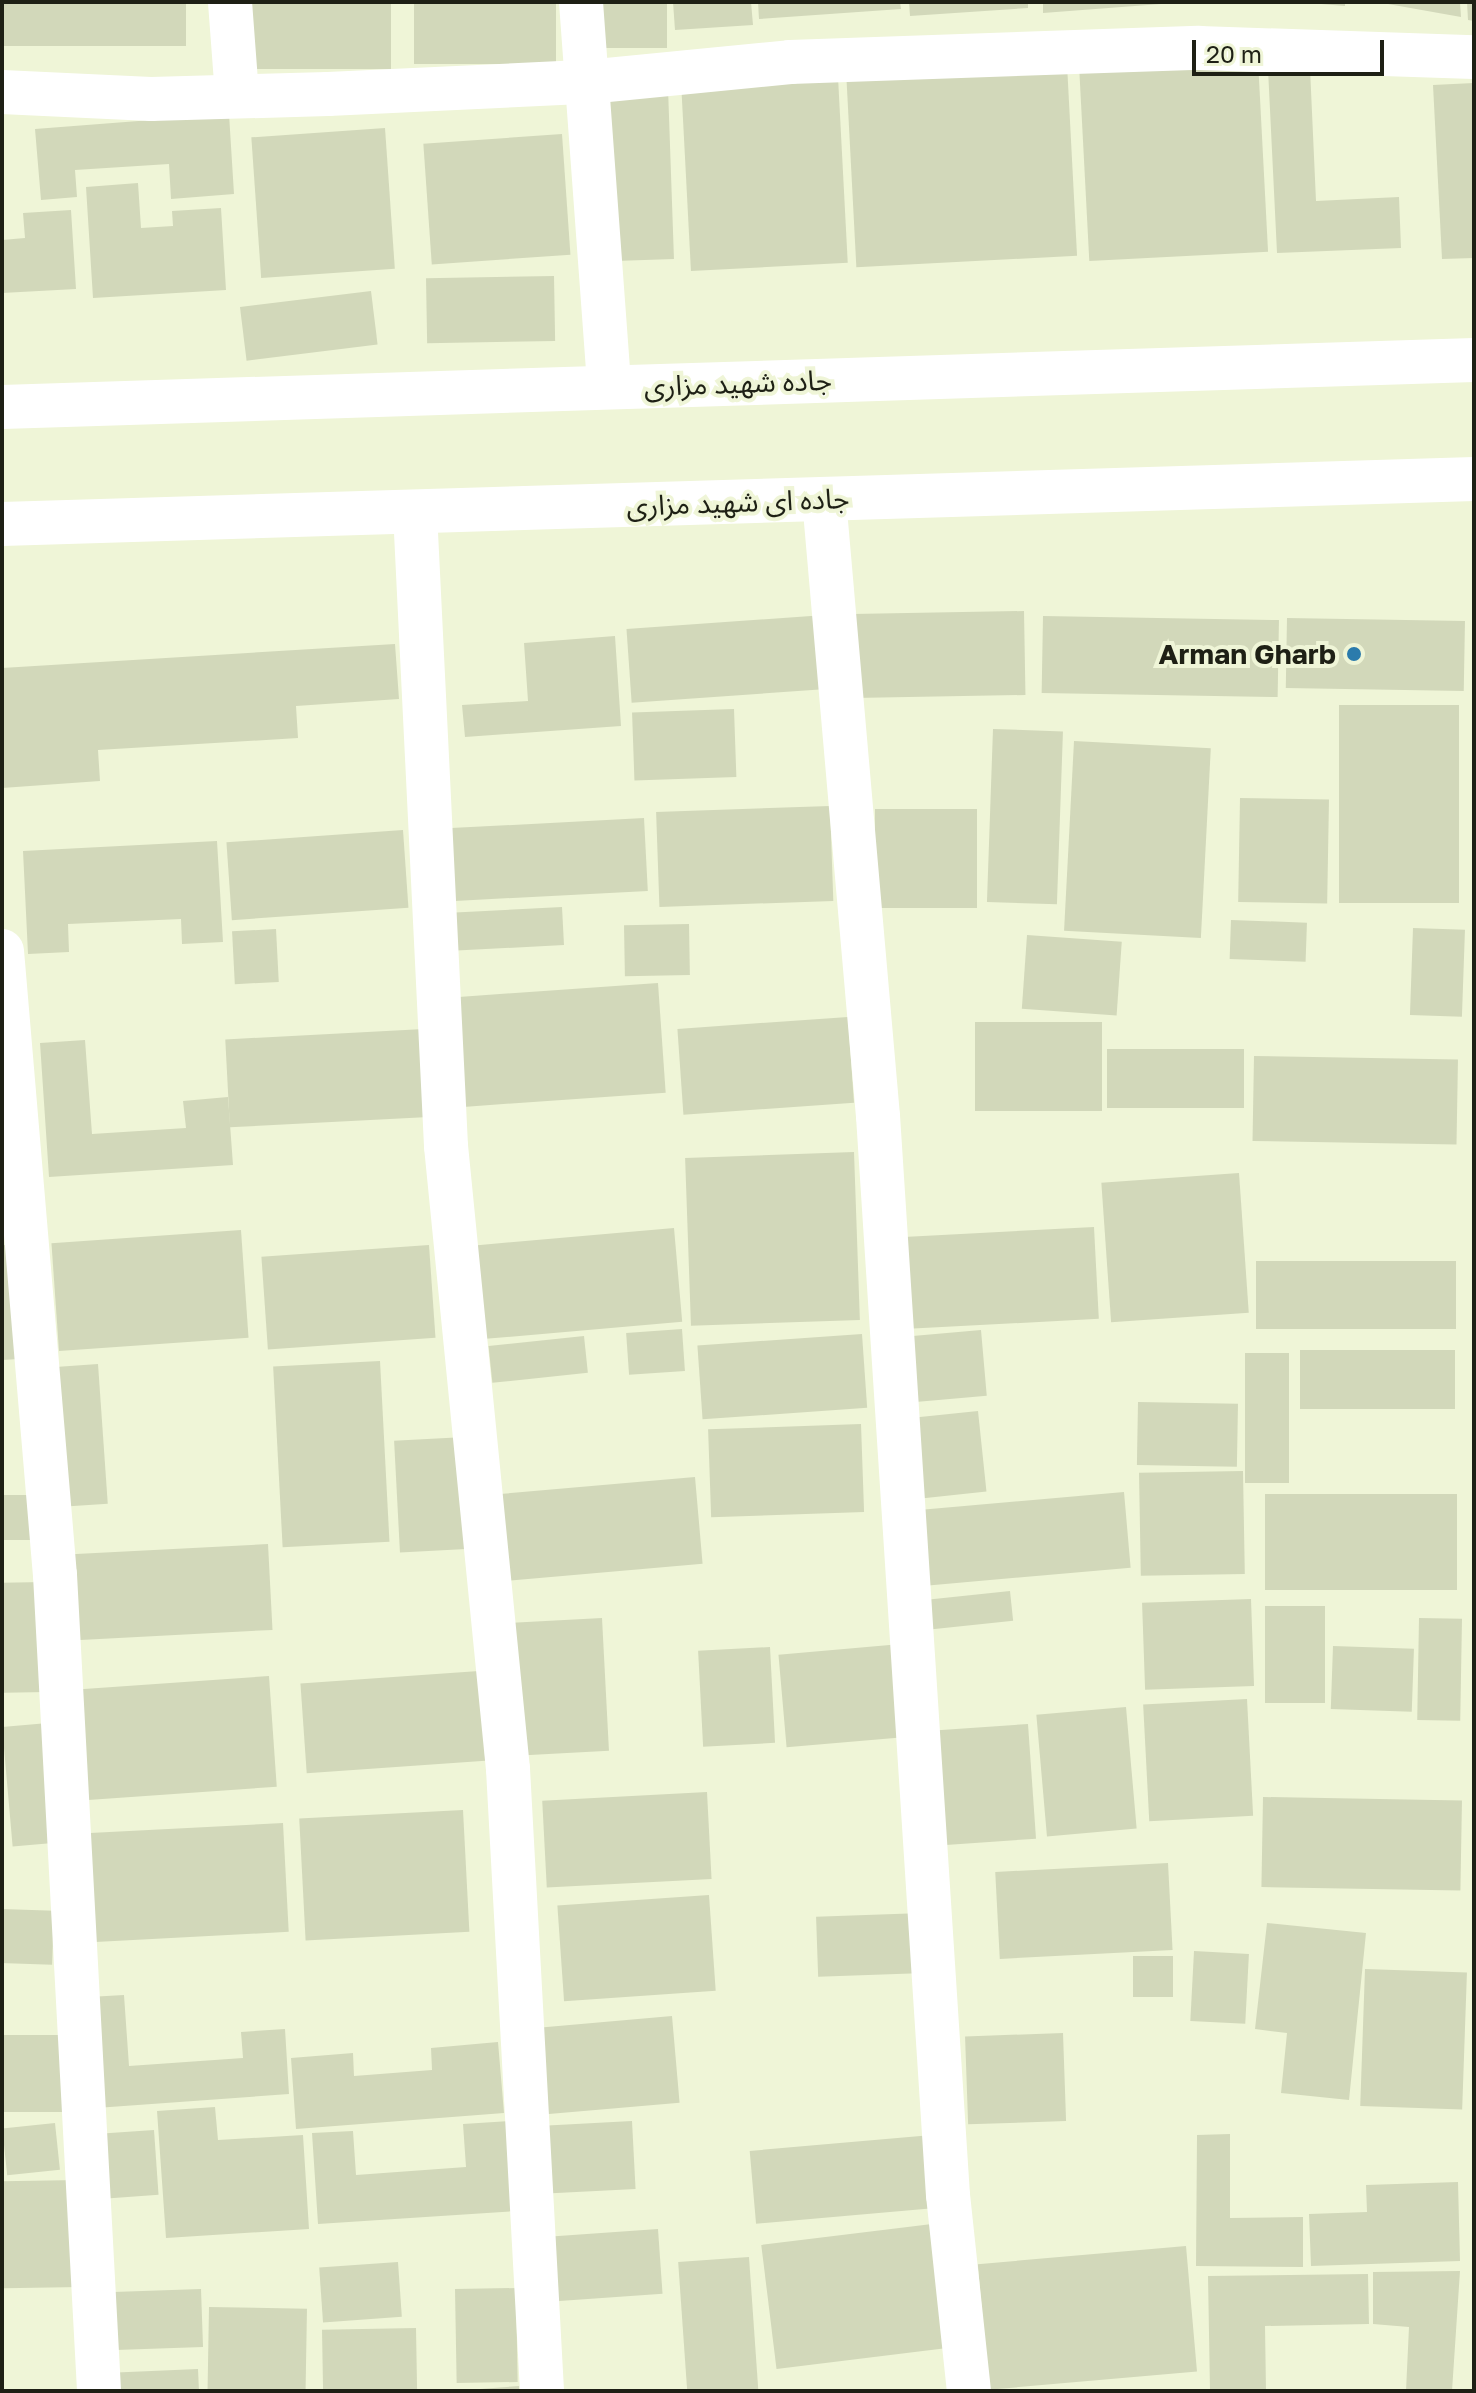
<!DOCTYPE html>
<html>
<head>
<meta charset="utf-8">
<style>
	body { margin:0 }
	#map { position:relative; width:1476px; height:2393px; overflow:hidden; background:#eff5d7; font-family:"Golos Text","Noto Sans Arabic",sans-serif }
	div>[style] { position:absolute }
	.building>* { inset:0; background:#d2d8ba; transform-origin:0 0 }
	.street>* { height:44px; margin:-22px; padding:0 22px; transform-origin:22px; border-radius:22px; background:#fff }
	.secondary>* { height:44px; margin:-22px; padding:0 22px; transform-origin:22px; border-radius:22px; background:#fff }
	.dots>* { width:22px; height:22px; translate:-50% -50%; box-sizing:border-box; border:4px solid #eff5d7; border-radius:50% }
	span { translate:-50% -50%; white-space:nowrap; text-align:center; line-height:1.15; -webkit-text-stroke:8px #eff5d7; paint-order:stroke }
	.street-label { font-size:28px; color:#1e2015 }
	.poi-label { font-size:28px; color:#1e2015; font-weight:700 }
	.right { translate:-100% -50%; text-align:right }
	.frame { position:absolute; inset:0; border:4px solid #1e2015; pointer-events:none }
	.scale { position:absolute; left:1192px; top:40px; width:192px; height:36px; box-sizing:border-box; border:4px solid #1e2015; border-top:0; padding-left:10px; font-size:24px; line-height:28px; white-space:nowrap; color:#1e2015; -webkit-text-stroke:6px #eff5d7; paint-order:stroke }
</style>
</head>
<body>
<div id="map">
	<div class="building">
		<div style="left:2px;top:2px;width:184px;height:44px"></div>
		<div style="left:251px;top:2px;width:140px;height:67px"></div>
		<div style="left:414px;top:2px;width:142px;height:62px"></div>
		<div style="left:587px;top:2px;width:80px;height:46px"></div>
		<div style="clip-path:polygon(673px 2px,751px 2px,753px 25px,675px 30px)"></div>
		<div style="clip-path:polygon(758px 2px,900px 2px,901px 9px,759px 19px)"></div>
		<div style="clip-path:polygon(909px 2px,1028px 2px,1028px 8px,910px 16px)"></div>
		<div style="clip-path:polygon(1043px 2px,1161px 2px,1161px 4px,1043px 13px)"></div>
		<div style="clip-path:polygon(1321px 2px,1345px 2px,1345px 6px,1321px 4px)"></div>
		<div style="clip-path:polygon(1388px 2px,1460px 2px,1461px 17px,1388px 4px)"></div>
		<div style="clip-path:polygon(1467px 2px,1474px 2px,1474px 21px,1468px 20px)"></div>
		<div style="left:1258px;top:60px;width:192px;height:179px;rotate:87deg"></div>
		<div style="left:1067px;top:64px;width:192px;height:221px;rotate:87deg"></div>
		<div style="clip-path:polygon(1310px 68px,1316px 201px,1399px 197px,1401px 248px,1277px 253px,1268px 69px)"></div>
		<div style="left:838px;top:77px;width:186px;height:157px;rotate:87deg"></div>
		<div style="clip-path:polygon(1474px 83px,1474px 258px,1442px 259px,1433px 85px)"></div>
		<div style="left:668px;top:88px;width:171px;height:74px;rotate:88deg"></div>
		<div style="clip-path:polygon(229px 114px,234px 194px,171px 199px,169px 164px,75px 170px,77px 197px,41px 200px,35px 129px)"></div>
		<div style="left:385px;top:128px;width:141px;height:134px;rotate:86deg"></div>
		<div style="left:562px;top:134px;width:121px;height:139px;rotate:86deg"></div>
		<div style="clip-path:polygon(138px 183px,141px 228px,173px 226px,172px 211px,221px 208px,226px 290px,93px 298px,86px 187px)"></div>
		<div style="clip-path:polygon(71px 210px,76px 289px,2px 293px,2px 240px,25px 238px,23px 213px)"></div>
		<div style="left:554px;top:276px;width:65px;height:128px;rotate:89deg"></div>
		<div style="left:371px;top:291px;width:54px;height:132px;rotate:83deg"></div>
		<div style="left:1024px;top:611px;width:84px;height:172px;rotate:89deg"></div>
		<div style="left:825px;top:615px;width:74px;height:199px;rotate:86deg"></div>
		<div style="left:1043px;top:616px;width:236px;height:77px;rotate:1deg"></div>
		<div style="left:1287px;top:618px;width:178px;height:70px;rotate:1deg"></div>
		<div style="clip-path:polygon(615px 636px,621px 726px,465px 737px,462px 705px,528px 701px,524px 643px)"></div>
		<div style="clip-path:polygon(395px 644px,399px 699px,296px 706px,298px 738px,98px 750px,100px 781px,2px 788px,2px 668px)"></div>
		<div style="left:1339px;top:705px;width:120px;height:198px"></div>
		<div style="left:734px;top:709px;width:68px;height:102px;rotate:88deg"></div>
		<div style="left:993px;top:729px;width:70px;height:173px;rotate:2deg"></div>
		<div style="left:1074px;top:741px;width:137px;height:190px;rotate:3deg"></div>
		<div style="left:1240px;top:798px;width:89px;height:104px;rotate:1deg"></div>
		<div style="left:830px;top:806px;width:95px;height:174px;rotate:88deg"></div>
		<div style="left:977px;top:809px;width:99px;height:102px;rotate:90deg"></div>
		<div style="left:644px;top:818px;width:73px;height:198px;rotate:87deg"></div>
		<div style="left:403px;top:830px;width:78px;height:177px;rotate:86deg"></div>
		<div style="clip-path:polygon(217px 841px,223px 942px,182px 944px,181px 919px,68px 924px,69px 952px,28px 954px,23px 851px)"></div>
		<div style="left:562px;top:907px;width:38px;height:117px;rotate:87deg"></div>
		<div style="left:1231px;top:920px;width:76px;height:39px;rotate:2deg"></div>
		<div style="left:689px;top:924px;width:51px;height:65px;rotate:89deg"></div>
		<div style="left:1413px;top:928px;width:52px;height:87px;rotate:2deg"></div>
		<div style="left:276px;top:929px;width:53px;height:44px;rotate:87deg"></div>
		<div style="left:1027px;top:935px;width:95px;height:74px;rotate:4deg"></div>
		<div style="left:658px;top:983px;width:110px;height:203px;rotate:86deg"></div>
		<div style="left:848px;top:1017px;width:86px;height:171px;rotate:86deg"></div>
		<div style="left:1102px;top:1022px;width:89px;height:127px;rotate:90deg"></div>
		<div style="left:424px;top:1029px;width:88px;height:199px;rotate:87deg"></div>
		<div style="clip-path:polygon(85px 1040px,92px 1134px,186px 1128px,183px 1101px,228px 1097px,233px 1165px,49px 1177px,40px 1043px)"></div>
		<div style="left:1244px;top:1049px;width:59px;height:137px;rotate:90deg"></div>
		<div style="left:1254px;top:1056px;width:204px;height:85px;rotate:1deg"></div>
		<div style="left:854px;top:1152px;width:168px;height:169px;rotate:88deg"></div>
		<div style="left:1239px;top:1173px;width:140px;height:138px;rotate:86deg"></div>
		<div style="left:1094px;top:1227px;width:92px;height:200px;rotate:87deg"></div>
		<div style="left:674px;top:1228px;width:94px;height:200px;rotate:85deg"></div>
		<div style="left:241px;top:1230px;width:108px;height:190px;rotate:86deg"></div>
		<div style="clip-path:polygon(2px 1245px,15px 1245px,19px 1359px,2px 1360px)"></div>
		<div style="left:429px;top:1245px;width:93px;height:168px;rotate:86deg"></div>
		<div style="left:1256px;top:1261px;width:200px;height:68px"></div>
		<div style="left:682px;top:1329px;width:42px;height:56px;rotate:86deg"></div>
		<div style="left:981px;top:1330px;width:66px;height:80px;rotate:85deg"></div>
		<div style="left:862px;top:1334px;width:74px;height:165px;rotate:86deg"></div>
		<div style="left:584px;top:1336px;width:37px;height:96px;rotate:84deg"></div>
		<div style="left:1300px;top:1350px;width:155px;height:59px"></div>
		<div style="left:1289px;top:1353px;width:130px;height:44px;rotate:90deg"></div>
		<div style="left:380px;top:1361px;width:181px;height:107px;rotate:87deg"></div>
		<div style="left:98px;top:1364px;width:140px;height:46px;rotate:86deg"></div>
		<div style="left:1138px;top:1402px;width:100px;height:63px;rotate:1deg"></div>
		<div style="left:978px;top:1411px;width:81px;height:68px;rotate:84deg"></div>
		<div style="left:861px;top:1424px;width:88px;height:153px;rotate:88deg"></div>
		<div style="left:465px;top:1437px;width:112px;height:71px;rotate:87deg"></div>
		<div style="left:1243px;top:1471px;width:103px;height:104px;rotate:89deg"></div>
		<div style="left:695px;top:1477px;width:87px;height:199px;rotate:85deg"></div>
		<div style="left:1124px;top:1492px;width:76px;height:203px;rotate:85deg"></div>
		<div style="left:1265px;top:1494px;width:192px;height:96px"></div>
		<div style="left:42px;top:1495px;width:45px;height:40px;rotate:90deg"></div>
		<div style="left:268px;top:1544px;width:86px;height:197px;rotate:87deg"></div>
		<div style="left:45px;top:1582px;width:110px;height:43px;rotate:89deg"></div>
		<div style="left:1010px;top:1591px;width:30px;height:86px;rotate:84deg"></div>
		<div style="left:1251px;top:1599px;width:87px;height:109px;rotate:88deg"></div>
		<div style="left:1265px;top:1606px;width:60px;height:97px"></div>
		<div style="left:602px;top:1618px;width:133px;height:98px;rotate:87deg"></div>
		<div style="left:1419px;top:1618px;width:43px;height:102px;rotate:1deg"></div>
		<div style="left:901px;top:1644px;width:93px;height:123px;rotate:85deg"></div>
		<div style="left:1333px;top:1646px;width:81px;height:63px;rotate:2deg"></div>
		<div style="left:770px;top:1647px;width:96px;height:72px;rotate:87deg"></div>
		<div style="left:479px;top:1671px;width:90px;height:179px;rotate:86deg"></div>
		<div style="left:269px;top:1676px;width:111px;height:189px;rotate:86deg"></div>
		<div style="left:1247px;top:1699px;width:117px;height:104px;rotate:87deg"></div>
		<div style="left:1126px;top:1707px;width:122px;height:90px;rotate:85deg"></div>
		<div style="left:48px;top:1723px;width:120px;height:46px;rotate:85deg"></div>
		<div style="left:1028px;top:1724px;width:115px;height:94px;rotate:86deg"></div>
		<div style="left:707px;top:1792px;width:87px;height:165px;rotate:87deg"></div>
		<div style="left:1263px;top:1797px;width:199px;height:90px;rotate:1deg"></div>
		<div style="left:463px;top:1810px;width:122px;height:164px;rotate:87deg"></div>
		<div style="left:283px;top:1823px;width:109px;height:203px;rotate:87deg"></div>
		<div style="left:1168px;top:1863px;width:87px;height:173px;rotate:87deg"></div>
		<div style="left:709px;top:1895px;width:96px;height:152px;rotate:86deg"></div>
		<div style="left:2px;top:1909px;width:52px;height:54px;rotate:2deg"></div>
		<div style="left:923px;top:1913px;width:60px;height:107px;rotate:88deg"></div>
		<div style="clip-path:polygon(1267px 1923px,1366px 1933px,1349px 2100px,1281px 2093px,1287px 2033px,1255px 2029px)"></div>
		<div style="left:1194px;top:1951px;width:55px;height:70px;rotate:3deg"></div>
		<div style="left:1133px;top:1956px;width:40px;height:41px"></div>
		<div style="left:1365px;top:1969px;width:102px;height:137px;rotate:2deg"></div>
		<div style="clip-path:polygon(124px 1995px,129px 2066px,243px 2058px,241px 2032px,285px 2029px,289px 2094px,96px 2108px,89px 1997px)"></div>
		<div style="left:672px;top:2016px;width:87px;height:137px;rotate:85deg"></div>
		<div style="left:1063px;top:2033px;width:88px;height:98px;rotate:88deg"></div>
		<div style="left:2px;top:2035px;width:63px;height:77px"></div>
		<div style="clip-path:polygon(498px 2042px,504px 2113px,296px 2129px,291px 2058px,353px 2053px,354px 2076px,432px 2070px,431px 2048px)"></div>
		<div style="clip-path:polygon(215px 2107px,218px 2140px,303px 2135px,309px 2229px,166px 2238px,157px 2111px)"></div>
		<div style="clip-path:polygon(512px 2121px,517px 2211px,318px 2224px,312px 2133px,353px 2131px,356px 2175px,466px 2167px,463px 2124px)"></div>
		<div style="left:632px;top:2121px;width:68px;height:89px;rotate:87deg"></div>
		<div style="left:55px;top:2123px;width:47px;height:53px;rotate:84deg"></div>
		<div style="left:154px;top:2130px;width:65px;height:55px;rotate:86deg"></div>
		<div style="clip-path:polygon(1230px 2134px,1230px 2218px,1303px 2217px,1303px 2267px,1196px 2266px,1197px 2135px)"></div>
		<div style="left:932px;top:2135px;width:73px;height:183px;rotate:85deg"></div>
		<div style="left:79px;top:2180px;width:107px;height:77px;rotate:89deg"></div>
		<div style="clip-path:polygon(1458px 2182px,1460px 2261px,1311px 2266px,1309px 2214px,1367px 2212px,1366px 2185px)"></div>
		<div style="left:932px;top:2224px;width:125px;height:172px;rotate:83deg"></div>
		<div style="left:658px;top:2229px;width:65px;height:107px;rotate:86deg"></div>
		<div style="left:1186px;top:2246px;width:126px;height:209px;rotate:85deg"></div>
		<div style="left:749px;top:2257px;width:134px;height:71px;rotate:86deg"></div>
		<div style="left:398px;top:2262px;width:55px;height:79px;rotate:86deg"></div>
		<div style="clip-path:polygon(1460px 2271px,1452px 2391px,1406px 2391px,1409px 2327px,1373px 2324px,1373px 2272px)"></div>
		<div style="clip-path:polygon(1368px 2274px,1369px 2324px,1265px 2326px,1266px 2391px,1210px 2391px,1208px 2276px)"></div>
		<div style="left:516px;top:2288px;width:94px;height:61px;rotate:89deg"></div>
		<div style="left:201px;top:2289px;width:58px;height:95px;rotate:88deg"></div>
		<div style="left:209px;top:2307px;width:98px;height:84px;rotate:1deg"></div>
		<div style="left:416px;top:2328px;width:63px;height:94px;rotate:89deg"></div>
		<div style="clip-path:polygon(198px 2369px,199px 2391px,106px 2391px,105px 2373px)"></div>
		<div style="clip-path:polygon(519px 2386px,519px 2391px,480px 2391px,480px 2389px)"></div>
	</div>
	<div class="street">
		<div style="left:230px;top:2px;width:94px;rotate:85.7deg"></div>
		<div style="left:581px;top:2px;width:386px;rotate:85.8deg"></div>
		<div style="left:2px;top:92px;width:149px;rotate:2.7deg"></div>
		<div style="left:151px;top:99px;width:177px;rotate:-1.6deg"></div>
		<div style="left:328px;top:94px;width:259px;rotate:-2.7deg"></div>
		<div style="left:587px;top:82px;width:204px;rotate:-5.6deg"></div>
		<div style="left:790px;top:62px;width:409px;rotate:-2deg"></div>
		<div style="left:1199px;top:48px;width:275px;rotate:1.9deg"></div>
		<div style="left:824px;top:499px;width:619px;rotate:85deg"></div>
		<div style="left:878px;top:1116px;width:1081px;rotate:86.29deg"></div>
		<div style="left:948px;top:2195px;width:197px;rotate:83.9deg"></div>
		<div style="left:415px;top:512px;width:635px;rotate:87.2deg"></div>
		<div style="left:446px;top:1146px;width:626px;rotate:84.32deg"></div>
		<div style="left:508px;top:1769px;width:623px;rotate:86.87deg"></div>
		<div style="left:2px;top:951px;width:626px;rotate:85.15deg"></div>
		<div style="left:55px;top:1575px;width:817px;rotate:86.91deg"></div>
	</div>
	<div class="secondary">
		<div style="left:2px;top:407px;width:1473px;rotate:-1.83deg"></div>
		<div style="left:2px;top:524px;width:1473px;rotate:-1.75deg"></div>
	</div>
	<div class="dots">
		<div style="left:1354px;top:654px;background:#2b7bac"></div>
	</div>
	<div class="street-label">
		<span style="left:738px;top:383px;rotate:-2deg">جاده شهید مزاری</span>
		<span style="left:738px;top:502px;rotate:-2deg">جاده ای شهید مزاری</span>
	</div>
	<div class="poi-label">
		<span class="right" style="left:1336px;top:654px">Arman Gharb</span>
	</div>
	<div class="frame"></div>
	<div class="scale">20 m</div>
</div>
</body>
</html>
